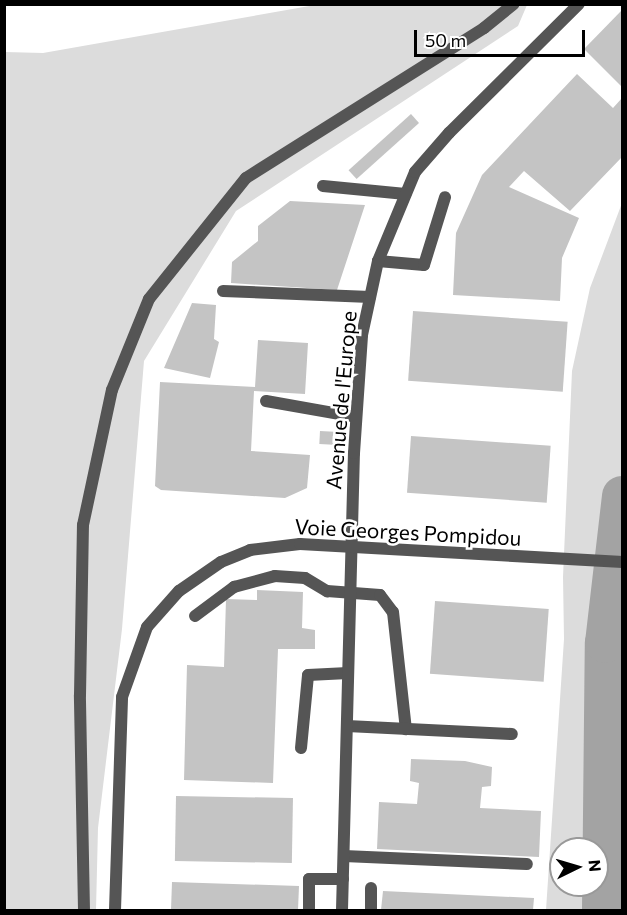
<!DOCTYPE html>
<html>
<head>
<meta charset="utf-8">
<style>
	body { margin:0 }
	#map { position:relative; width:627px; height:915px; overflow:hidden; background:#fff; font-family:Commissioner,sans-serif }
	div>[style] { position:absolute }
	.green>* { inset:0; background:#dcdcdc }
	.river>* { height:40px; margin:-20px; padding:0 20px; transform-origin:20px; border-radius:20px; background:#a3a3a3 }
	.building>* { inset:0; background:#c4c4c4; transform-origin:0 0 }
	.service>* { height:12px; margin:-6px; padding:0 6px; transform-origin:6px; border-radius:6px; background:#555 }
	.minor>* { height:12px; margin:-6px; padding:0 6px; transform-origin:6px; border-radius:6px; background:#555 }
	.tertiary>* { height:12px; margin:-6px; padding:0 6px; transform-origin:6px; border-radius:6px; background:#555 }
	span { translate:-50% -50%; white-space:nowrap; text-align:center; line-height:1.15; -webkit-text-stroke:5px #fff; paint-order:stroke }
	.street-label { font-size:21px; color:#000 }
	.frame { position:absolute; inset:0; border:6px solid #000; pointer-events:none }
	.north { position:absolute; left:549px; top:837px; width:60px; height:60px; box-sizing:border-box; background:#fff; border:2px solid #999; border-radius:50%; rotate:85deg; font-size:16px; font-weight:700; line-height:24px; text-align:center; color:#000 }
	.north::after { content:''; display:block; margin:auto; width:21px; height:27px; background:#000; clip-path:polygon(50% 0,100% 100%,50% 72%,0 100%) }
	.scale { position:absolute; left:414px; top:30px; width:171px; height:27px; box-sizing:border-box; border:3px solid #000; border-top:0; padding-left:8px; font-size:18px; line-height:21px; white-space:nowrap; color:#000; -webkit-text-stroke:4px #fff; paint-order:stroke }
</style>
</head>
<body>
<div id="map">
	<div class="green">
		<div style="clip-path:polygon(315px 5px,527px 5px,518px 26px,236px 211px,144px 361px,122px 629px,98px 828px,96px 910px,5px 910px,5px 52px,43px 53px)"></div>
		<div style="clip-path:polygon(evenodd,622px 203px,622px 624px,616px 625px,615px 643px,622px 643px,622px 910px,546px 910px,564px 639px,563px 577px,572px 371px,590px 288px,622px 203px,561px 849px,597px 849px,597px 885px,561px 885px,561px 849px)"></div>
	</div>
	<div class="river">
		<div style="left:602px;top:910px;width:267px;rotate:-89.4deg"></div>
		<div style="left:605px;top:643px;width:148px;rotate:-83.4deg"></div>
	</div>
	<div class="building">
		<div style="clip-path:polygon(622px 10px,622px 87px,584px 49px)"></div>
		<div style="clip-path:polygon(577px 74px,613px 108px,622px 98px,622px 157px,570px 211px,524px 171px,509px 187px,579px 218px,562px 258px,560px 301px,453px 295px,456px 233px,482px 175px)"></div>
		<div style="left:411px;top:114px;width:12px;height:84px;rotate:48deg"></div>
		<div style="clip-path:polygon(290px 201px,365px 205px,337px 290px,231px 283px,232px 262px,258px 241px,258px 226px)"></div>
		<div style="clip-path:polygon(192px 303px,216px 305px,214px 339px,219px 342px,210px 378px,164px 368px)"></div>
		<div style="left:413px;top:311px;width:155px;height:70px;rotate:4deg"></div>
		<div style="clip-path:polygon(258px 340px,308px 343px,305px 394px,254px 391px,251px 451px,310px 455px,307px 488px,285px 498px,161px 490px,155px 486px,160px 382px,255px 387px)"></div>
		<div style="left:320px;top:431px;width:19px;height:13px;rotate:3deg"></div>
		<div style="left:411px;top:436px;width:140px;height:57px;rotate:4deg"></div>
		<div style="clip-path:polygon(257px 590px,303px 592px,302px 628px,315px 630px,315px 649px,278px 649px,273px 783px,184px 780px,187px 665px,224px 667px,226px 599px,257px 600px)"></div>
		<div style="left:435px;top:601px;width:114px;height:73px;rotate:4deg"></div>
		<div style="clip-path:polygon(411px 759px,465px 761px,492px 767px,491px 786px,482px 787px,480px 808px,541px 811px,539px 857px,377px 849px,379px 802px,417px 804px,419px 783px,410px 781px)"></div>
		<div style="left:176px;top:796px;width:117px;height:65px;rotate:1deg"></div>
		<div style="clip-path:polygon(172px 882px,299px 886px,298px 910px,171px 910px)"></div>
		<div style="clip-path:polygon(383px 891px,534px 898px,533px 910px,381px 910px)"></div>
	</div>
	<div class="service">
		<div style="left:323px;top:186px;width:83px;rotate:5.5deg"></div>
		<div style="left:378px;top:261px;width:46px;rotate:5deg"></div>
		<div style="left:424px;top:265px;width:71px;rotate:-72.8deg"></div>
		<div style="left:223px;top:291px;width:147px;rotate:2.3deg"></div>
		<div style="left:266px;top:401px;width:91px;rotate:10.1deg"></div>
		<div style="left:195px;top:616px;width:49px;rotate:-36.6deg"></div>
		<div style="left:234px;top:587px;width:42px;rotate:-15deg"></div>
		<div style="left:275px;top:576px;width:30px;rotate:4deg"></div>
		<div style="left:305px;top:578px;width:26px;rotate:31deg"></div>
		<div style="left:327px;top:591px;width:53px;rotate:4.3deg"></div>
		<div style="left:380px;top:595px;width:21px;rotate:53deg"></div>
		<div style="left:393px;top:612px;width:118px;rotate:83.7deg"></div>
		<div style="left:347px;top:726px;width:165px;rotate:2.8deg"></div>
		<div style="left:301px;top:748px;width:73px;rotate:-84.5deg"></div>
		<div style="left:308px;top:675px;width:40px;rotate:-2.9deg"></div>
		<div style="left:344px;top:856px;width:183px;rotate:2.5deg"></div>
		<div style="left:371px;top:888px;width:22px;rotate:90deg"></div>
		<div style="left:84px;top:910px;width:215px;rotate:-91.1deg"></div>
		<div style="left:80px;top:695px;width:170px;rotate:-89deg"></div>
		<div style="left:83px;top:525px;width:138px;rotate:-77.9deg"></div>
		<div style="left:112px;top:390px;width:98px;rotate:-67.9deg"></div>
		<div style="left:149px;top:299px;width:155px;rotate:-51.3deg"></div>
		<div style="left:246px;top:178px;width:281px;rotate:-32.2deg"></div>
		<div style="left:484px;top:28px;width:38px;rotate:-39deg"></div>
		<div style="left:309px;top:910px;width:31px;rotate:-90deg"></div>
		<div style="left:309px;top:879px;width:34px"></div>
	</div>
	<div class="minor">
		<div style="left:342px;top:910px;width:457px;rotate:-88.5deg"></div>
		<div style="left:354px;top:453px;width:118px;rotate:-86.1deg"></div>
		<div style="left:362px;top:335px;width:76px;rotate:-77.8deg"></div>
		<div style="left:378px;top:261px;width:96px;rotate:-67.4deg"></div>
		<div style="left:415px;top:172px;width:52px;rotate:-48.9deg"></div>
		<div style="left:449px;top:133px;width:183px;rotate:-44.8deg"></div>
	</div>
	<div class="tertiary">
		<div style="left:115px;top:910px;width:213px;rotate:-88.1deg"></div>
		<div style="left:122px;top:697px;width:74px;rotate:-70.3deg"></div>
		<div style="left:147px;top:627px;width:48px;rotate:-48.4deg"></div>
		<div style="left:179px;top:591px;width:51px;rotate:-34.6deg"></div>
		<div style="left:221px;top:562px;width:31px;rotate:-22deg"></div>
		<div style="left:250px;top:550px;width:50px;rotate:-6.8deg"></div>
		<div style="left:300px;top:544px;width:323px;rotate:3.2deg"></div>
	</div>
	<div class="street-label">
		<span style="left:341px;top:400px;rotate:-85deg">Avenue de l'Europe</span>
		<span style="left:408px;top:532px;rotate:3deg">Voie Georges Pompidou</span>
	</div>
	<div class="frame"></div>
	<div class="north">N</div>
	<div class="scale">50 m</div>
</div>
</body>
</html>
